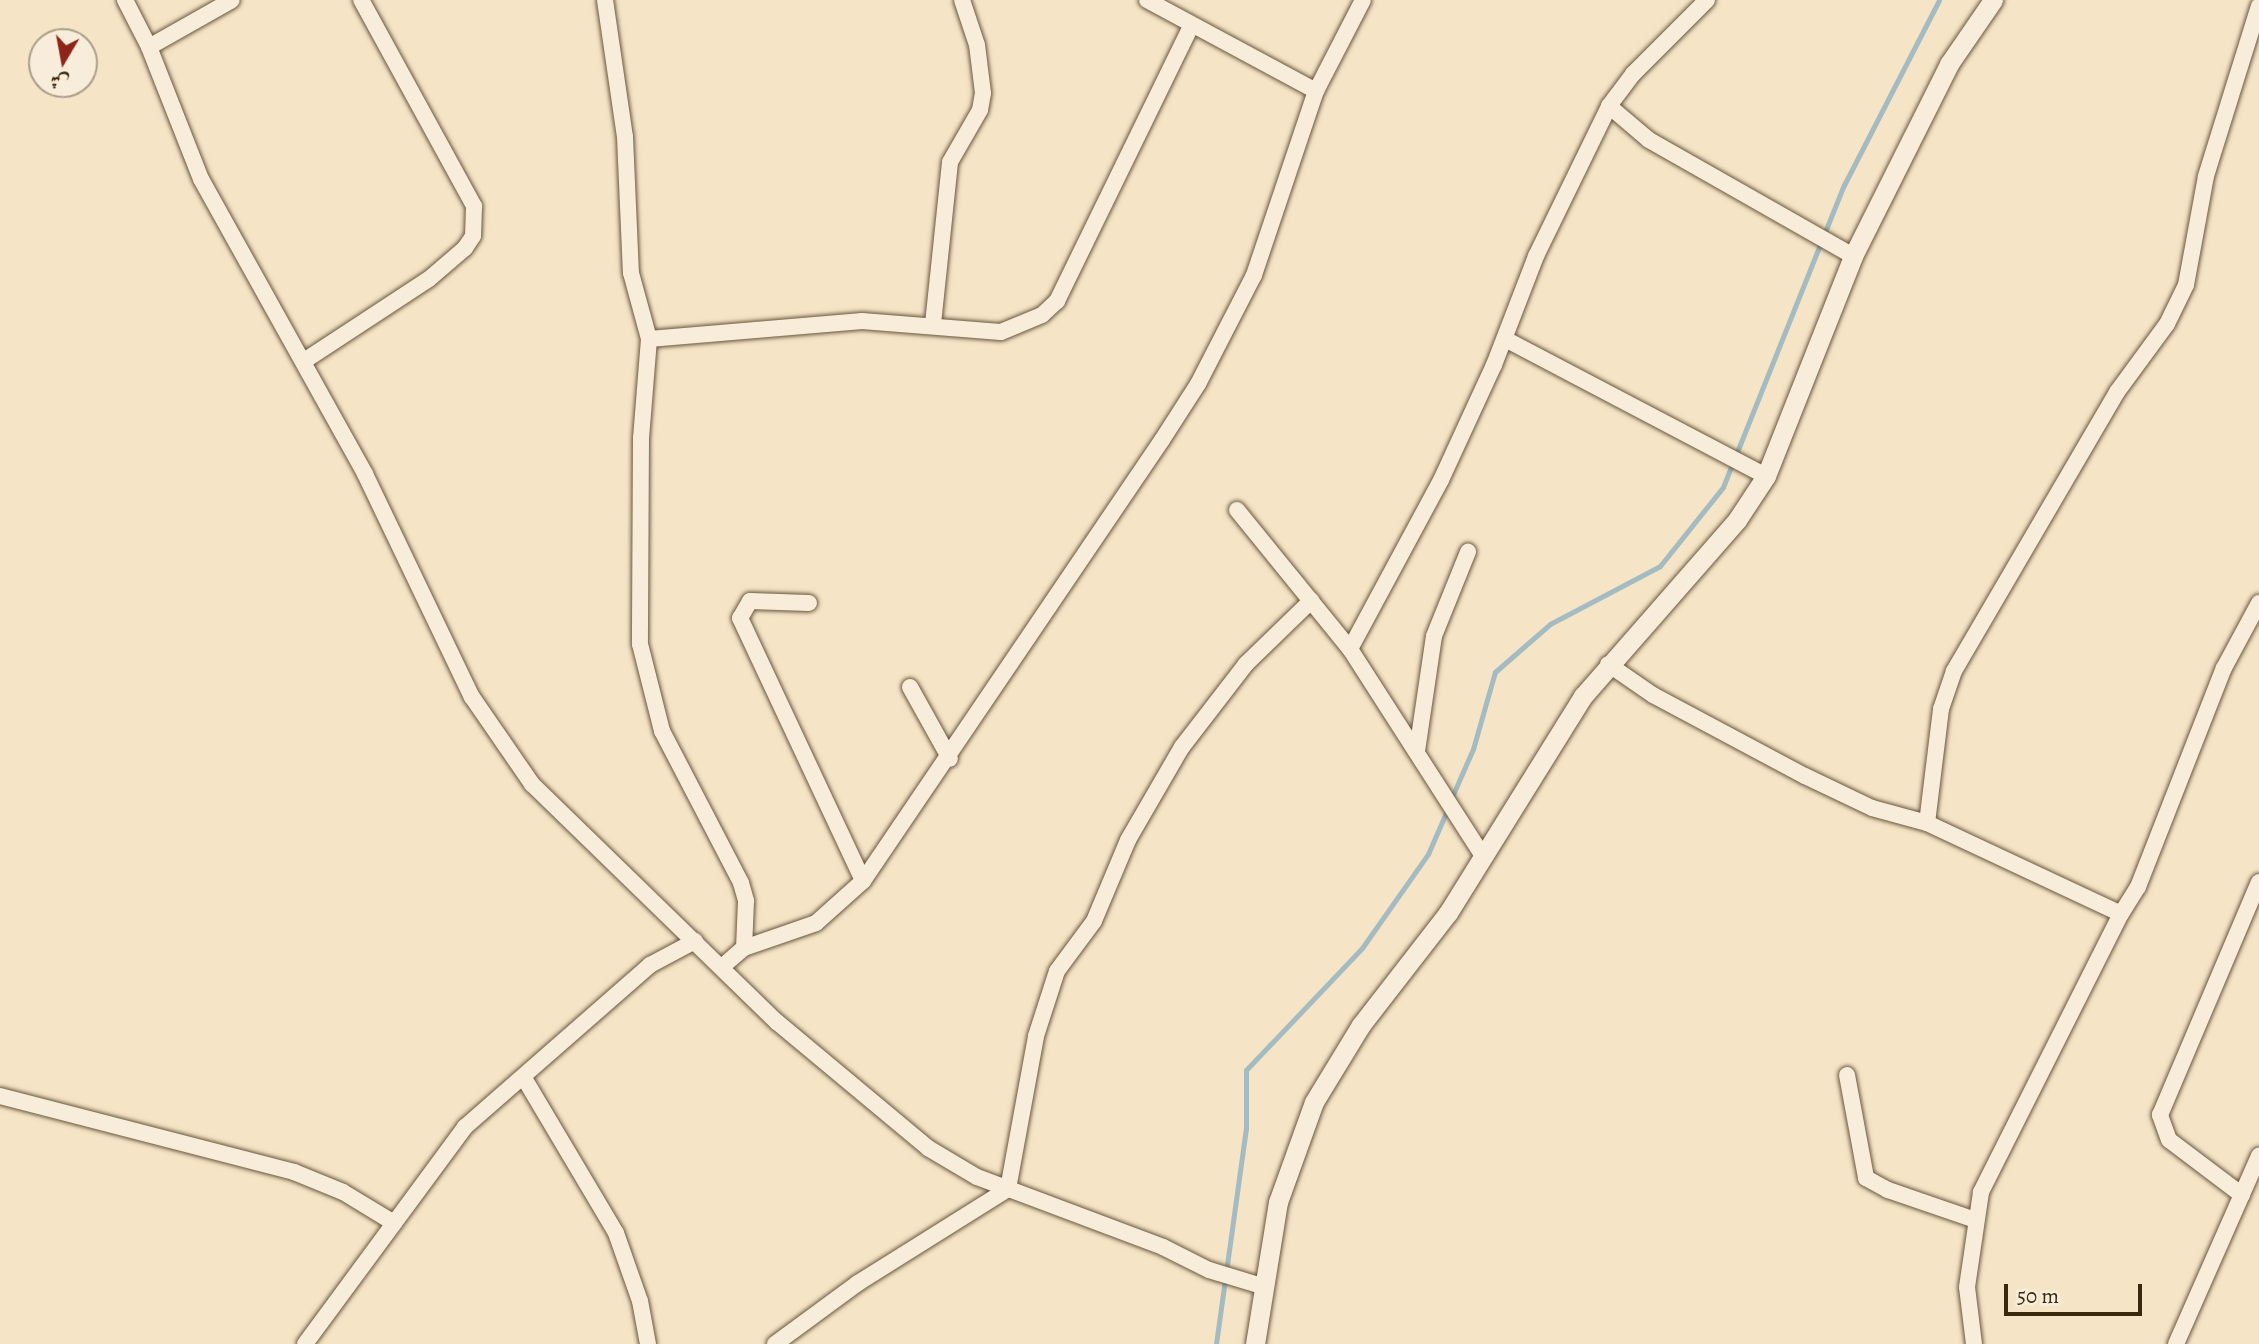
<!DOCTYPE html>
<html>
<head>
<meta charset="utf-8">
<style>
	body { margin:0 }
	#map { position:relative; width:2259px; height:1344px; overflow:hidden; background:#f5e4c6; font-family:Alegreya,Amiri,serif }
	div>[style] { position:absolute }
	.stream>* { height:5px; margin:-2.5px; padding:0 2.5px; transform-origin:2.5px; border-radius:2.5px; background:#a3bbc1 }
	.roads { filter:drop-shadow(0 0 2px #6a563c) drop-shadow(0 0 2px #6a563c) }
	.minor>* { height:16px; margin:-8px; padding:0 8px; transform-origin:8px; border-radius:8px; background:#f8edda }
	.tertiary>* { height:19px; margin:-9.5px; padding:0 9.5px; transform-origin:9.5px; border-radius:9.5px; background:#f8edda }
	span { translate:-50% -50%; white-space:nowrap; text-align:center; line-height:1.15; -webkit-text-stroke:5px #f8edda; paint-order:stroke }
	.north { position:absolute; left:28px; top:28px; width:70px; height:70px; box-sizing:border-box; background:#f8edda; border:2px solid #ac9e88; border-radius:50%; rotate:190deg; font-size:19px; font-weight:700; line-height:28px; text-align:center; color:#3b270e }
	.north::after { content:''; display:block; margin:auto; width:24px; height:32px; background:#8f2418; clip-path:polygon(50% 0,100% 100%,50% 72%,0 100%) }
	.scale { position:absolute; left:2004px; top:1284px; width:138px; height:32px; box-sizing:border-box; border:4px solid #3b270e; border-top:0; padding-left:9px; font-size:21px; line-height:24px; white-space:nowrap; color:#3b270e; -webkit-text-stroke:5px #f8edda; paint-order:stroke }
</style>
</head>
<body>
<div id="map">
	<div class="stream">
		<div style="left:1451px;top:799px;width:55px;rotate:-66.3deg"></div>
		<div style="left:1473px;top:749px;width:80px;rotate:-74.1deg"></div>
		<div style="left:1495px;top:672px;width:73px;rotate:-41.1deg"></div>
		<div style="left:1550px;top:624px;width:124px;rotate:-27.8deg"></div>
		<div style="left:1660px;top:566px;width:101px;rotate:-51.4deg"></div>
		<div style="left:1723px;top:487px;width:325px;rotate:-68.2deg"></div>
		<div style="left:1844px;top:185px;width:208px;rotate:-62.8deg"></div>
		<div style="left:1216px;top:1344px;width:217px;rotate:-82.1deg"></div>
		<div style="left:1246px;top:1129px;width:59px;rotate:-90deg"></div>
		<div style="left:1246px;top:1070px;width:168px;rotate:-46.4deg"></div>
		<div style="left:1362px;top:948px;width:115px;rotate:-54.9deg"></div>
		<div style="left:1428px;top:854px;width:50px;rotate:-66.5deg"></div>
	</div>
	<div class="roads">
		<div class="minor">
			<div style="left:125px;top:0;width:53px;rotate:62.9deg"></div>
			<div style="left:149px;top:47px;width:142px;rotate:68.5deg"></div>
			<div style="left:201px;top:179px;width:338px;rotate:60.9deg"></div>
			<div style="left:365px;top:474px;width:247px;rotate:64.4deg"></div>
			<div style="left:472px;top:697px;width:106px;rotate:55.4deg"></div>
			<div style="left:532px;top:784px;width:342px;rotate:44.2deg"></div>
			<div style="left:777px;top:1022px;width:197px;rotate:39.8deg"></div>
			<div style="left:928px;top:1148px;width:57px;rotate:30.6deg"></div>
			<div style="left:977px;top:1177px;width:199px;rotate:20.6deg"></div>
			<div style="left:1163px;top:1247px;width:51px;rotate:26.6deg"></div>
			<div style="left:1209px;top:1270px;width:59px;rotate:16.9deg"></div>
			<div style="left:605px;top:0;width:138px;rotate:81.7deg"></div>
			<div style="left:625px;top:137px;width:136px;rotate:87.5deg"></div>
			<div style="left:631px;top:273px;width:68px;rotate:74.7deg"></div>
			<div style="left:649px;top:339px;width:99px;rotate:94.6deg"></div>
			<div style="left:641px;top:438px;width:206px;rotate:90.3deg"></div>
			<div style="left:640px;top:644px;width:90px;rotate:75.8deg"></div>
			<div style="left:662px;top:731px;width:171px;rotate:62.5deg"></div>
			<div style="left:741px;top:883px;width:19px;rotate:74deg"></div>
			<div style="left:746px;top:901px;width:47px;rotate:92.4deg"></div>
			<div style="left:1147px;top:0;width:192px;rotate:28.3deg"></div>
			<div style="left:1707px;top:0;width:105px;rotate:135deg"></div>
			<div style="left:1633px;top:74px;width:40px;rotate:127deg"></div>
			<div style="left:1609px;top:106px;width:52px;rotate:40.4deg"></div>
			<div style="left:1649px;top:140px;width:235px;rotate:29.6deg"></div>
			<div style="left:149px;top:47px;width:95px;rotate:-29.5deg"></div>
			<div style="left:933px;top:324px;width:163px;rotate:-84deg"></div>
			<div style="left:950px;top:162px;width:60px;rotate:-60deg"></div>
			<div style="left:980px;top:110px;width:17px;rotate:-80deg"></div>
			<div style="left:983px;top:93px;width:48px;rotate:-97.1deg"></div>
			<div style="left:977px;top:45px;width:47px;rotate:-108.4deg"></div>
			<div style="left:649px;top:339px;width:214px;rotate:-4.8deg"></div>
			<div style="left:862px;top:321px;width:139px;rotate:4.5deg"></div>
			<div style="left:1001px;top:332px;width:44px;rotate:-22.5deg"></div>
			<div style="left:1042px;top:315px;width:21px;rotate:-43deg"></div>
			<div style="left:1057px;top:301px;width:306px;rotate:-64deg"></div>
			<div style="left:1505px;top:339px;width:295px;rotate:27.7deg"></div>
			<div style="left:304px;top:361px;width:149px;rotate:-33.3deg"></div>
			<div style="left:429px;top:279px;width:48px;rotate:-40.7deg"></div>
			<div style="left:465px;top:248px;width:14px;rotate:-56deg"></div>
			<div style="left:473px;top:236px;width:30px;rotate:-88deg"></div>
			<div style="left:474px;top:206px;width:235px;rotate:-118.7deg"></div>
			<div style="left:1237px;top:510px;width:179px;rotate:50.9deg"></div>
			<div style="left:1350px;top:649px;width:248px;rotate:57.3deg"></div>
			<div style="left:809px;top:603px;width:59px;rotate:-178.1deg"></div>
			<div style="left:750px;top:601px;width:20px;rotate:120deg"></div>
			<div style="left:740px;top:618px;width:290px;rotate:64.9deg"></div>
			<div style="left:1350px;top:649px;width:192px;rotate:-61.7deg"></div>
			<div style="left:1441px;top:480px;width:127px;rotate:-65.3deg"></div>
			<div style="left:1494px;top:365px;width:117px;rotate:-68.9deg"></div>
			<div style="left:1536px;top:256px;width:167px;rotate:-64deg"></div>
			<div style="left:1608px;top:664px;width:55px;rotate:34.6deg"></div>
			<div style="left:1653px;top:695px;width:172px;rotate:28.1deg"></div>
			<div style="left:1805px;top:776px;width:74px;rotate:25.5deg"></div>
			<div style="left:1872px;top:808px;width:57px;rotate:15.3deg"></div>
			<div style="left:1927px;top:823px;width:115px;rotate:-83deg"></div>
			<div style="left:1941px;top:709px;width:40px;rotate:-71.1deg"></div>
			<div style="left:1954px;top:671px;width:323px;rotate:-59.7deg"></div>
			<div style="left:2117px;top:392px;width:84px;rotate:-53.7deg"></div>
			<div style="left:2167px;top:324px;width:43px;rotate:-64deg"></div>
			<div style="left:2186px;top:285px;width:111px;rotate:-79.6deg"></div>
			<div style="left:2206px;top:176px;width:178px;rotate:-72.7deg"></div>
			<div style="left:910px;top:687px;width:82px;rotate:60.9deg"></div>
			<div style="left:1417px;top:751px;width:116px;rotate:-81.6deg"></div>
			<div style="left:1434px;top:636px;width:91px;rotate:-68deg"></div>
			<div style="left:1927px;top:823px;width:214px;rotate:25.1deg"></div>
			<div style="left:2121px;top:914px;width:32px;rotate:-58deg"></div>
			<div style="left:2138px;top:887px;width:235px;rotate:-68.6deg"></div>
			<div style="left:2224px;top:668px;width:74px;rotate:-61.7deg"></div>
			<div style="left:723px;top:966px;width:28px;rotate:-41deg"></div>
			<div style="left:744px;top:948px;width:76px;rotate:-19.1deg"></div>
			<div style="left:816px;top:923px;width:63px;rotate:-41.8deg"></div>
			<div style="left:863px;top:881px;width:533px;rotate:-55.86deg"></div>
			<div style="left:1162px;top:440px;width:67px;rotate:-57.3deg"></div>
			<div style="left:1198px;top:384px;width:123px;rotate:-62.8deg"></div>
			<div style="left:1254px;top:275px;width:194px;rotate:-71.4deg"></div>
			<div style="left:1316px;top:91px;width:102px;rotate:-62.7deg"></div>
			<div style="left:1847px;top:1075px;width:105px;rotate:79.5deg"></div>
			<div style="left:1866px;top:1178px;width:25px;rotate:29deg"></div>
			<div style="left:1888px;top:1190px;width:92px;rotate:19deg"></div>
			<div style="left:524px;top:1078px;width:180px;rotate:59.3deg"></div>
			<div style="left:616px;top:1233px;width:72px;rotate:70.6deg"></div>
			<div style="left:640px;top:1301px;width:44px;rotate:79.5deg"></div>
			<div style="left:0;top:1096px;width:304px;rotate:14.5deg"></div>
			<div style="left:294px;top:1172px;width:53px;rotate:22.2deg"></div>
			<div style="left:343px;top:1192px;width:60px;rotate:31.3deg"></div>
			<div style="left:2242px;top:1195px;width:91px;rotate:-143deg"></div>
			<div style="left:2169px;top:1140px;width:27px;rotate:-110deg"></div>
			<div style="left:2160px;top:1115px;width:253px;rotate:-67deg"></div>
			<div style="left:305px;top:1344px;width:270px;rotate:-53.6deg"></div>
			<div style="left:465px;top:1127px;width:246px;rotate:-41.2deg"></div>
			<div style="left:650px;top:965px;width:51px;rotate:-28.1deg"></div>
			<div style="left:775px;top:1344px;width:103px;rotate:-36.3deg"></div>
			<div style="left:858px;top:1283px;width:177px;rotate:-32.1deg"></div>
			<div style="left:1008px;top:1189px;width:156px;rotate:-79.6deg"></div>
			<div style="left:1036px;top:1036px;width:68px;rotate:-72.1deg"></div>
			<div style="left:1057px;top:971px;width:62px;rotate:-53.5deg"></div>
			<div style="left:1094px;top:921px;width:88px;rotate:-67.2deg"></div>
			<div style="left:1128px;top:840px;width:108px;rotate:-59.9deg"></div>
			<div style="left:1182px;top:747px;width:105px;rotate:-52.4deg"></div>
			<div style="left:1246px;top:664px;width:91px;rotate:-44.1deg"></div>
			<div style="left:1974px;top:1344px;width:57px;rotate:-97deg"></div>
			<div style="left:1967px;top:1287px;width:96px;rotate:-81.6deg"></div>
			<div style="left:1981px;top:1192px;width:311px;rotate:-63.3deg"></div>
			<div style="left:2176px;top:1344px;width:206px;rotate:-66.2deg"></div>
		</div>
		<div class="tertiary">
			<div style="left:1255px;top:1344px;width:144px;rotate:-80.8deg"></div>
			<div style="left:1278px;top:1202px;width:106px;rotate:-70.2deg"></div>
			<div style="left:1314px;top:1102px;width:90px;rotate:-58.6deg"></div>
			<div style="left:1361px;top:1025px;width:142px;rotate:-52.2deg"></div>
			<div style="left:1448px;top:913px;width:256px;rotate:-58.1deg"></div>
			<div style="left:1583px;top:696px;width:234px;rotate:-48.8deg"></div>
			<div style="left:1737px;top:520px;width:53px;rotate:-56.6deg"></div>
			<div style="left:1766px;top:476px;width:237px;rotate:-68.4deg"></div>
			<div style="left:1853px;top:256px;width:215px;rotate:-63.4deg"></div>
			<div style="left:1949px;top:64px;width:78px;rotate:-55.5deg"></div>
		</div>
	</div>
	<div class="north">ش</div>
	<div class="scale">50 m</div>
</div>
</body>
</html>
